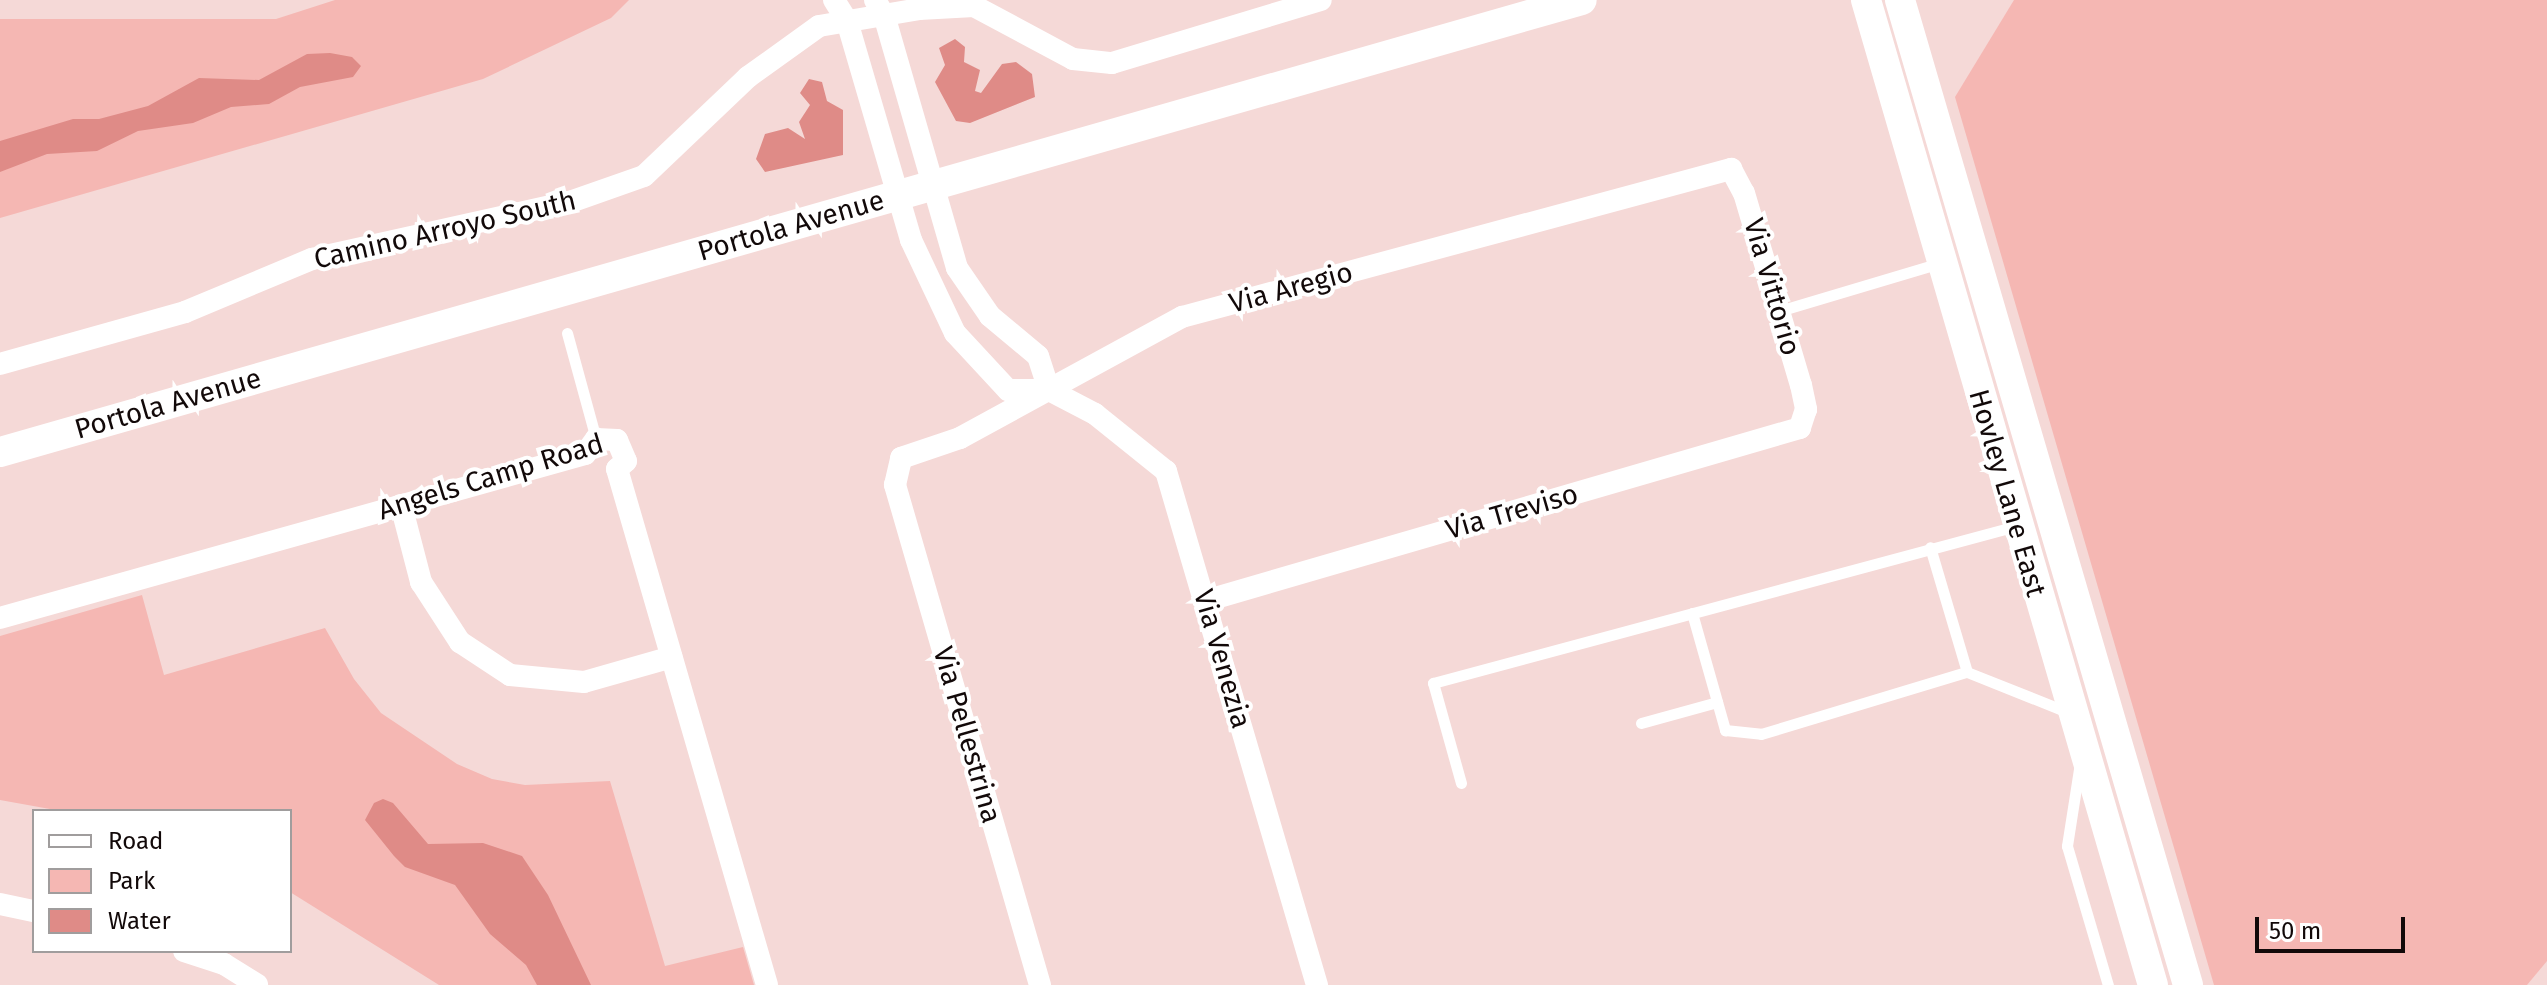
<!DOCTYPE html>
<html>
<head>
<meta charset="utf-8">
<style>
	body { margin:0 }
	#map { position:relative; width:2547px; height:985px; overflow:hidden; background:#f5d9d7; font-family:"Fira Sans",sans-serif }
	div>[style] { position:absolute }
	.green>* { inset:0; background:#f5b7b3 }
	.water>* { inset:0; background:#df8b87 }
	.lane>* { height:11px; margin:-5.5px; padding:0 5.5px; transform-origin:5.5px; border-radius:5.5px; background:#fff }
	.street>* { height:22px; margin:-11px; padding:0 11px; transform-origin:11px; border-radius:11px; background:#fff }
	.secondary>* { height:30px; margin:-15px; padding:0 15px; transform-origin:15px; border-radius:15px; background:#fff }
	span { translate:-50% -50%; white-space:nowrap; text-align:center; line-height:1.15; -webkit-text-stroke:8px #fff; paint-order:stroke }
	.street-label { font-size:28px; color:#120909 }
	.legend { position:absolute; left:32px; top:809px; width:260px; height:144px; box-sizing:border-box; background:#fff; border:2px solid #a09d9d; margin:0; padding:10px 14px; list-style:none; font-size:24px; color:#120909 }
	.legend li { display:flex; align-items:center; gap:16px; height:40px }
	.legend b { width:40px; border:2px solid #a09d9d }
	.scale { position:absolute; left:2255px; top:917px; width:150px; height:36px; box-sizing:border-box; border:4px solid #120909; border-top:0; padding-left:10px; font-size:24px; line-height:28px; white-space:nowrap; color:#120909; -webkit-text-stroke:6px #fff; paint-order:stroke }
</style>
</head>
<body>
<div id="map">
	<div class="green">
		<div style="clip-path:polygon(335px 0,629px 0,611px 18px,483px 79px,0 218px,0 19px,276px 19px)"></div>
		<div style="clip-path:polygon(2014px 0,2547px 0,2547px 961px,2527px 985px,2214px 985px,1955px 97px)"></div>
		<div style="clip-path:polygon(142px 595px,164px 675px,325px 628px,354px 679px,381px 713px,457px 764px,492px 779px,525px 785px,610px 781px,665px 966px,743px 947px,754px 985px,439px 985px,290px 892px,290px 811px,61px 811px,0 800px,0 636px)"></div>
	</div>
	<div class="water">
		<div style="clip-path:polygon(955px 39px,965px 47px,964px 62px,980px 70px,975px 91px,981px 93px,1002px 64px,1016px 62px,1032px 74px,1035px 97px,970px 123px,956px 121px,935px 82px,945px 65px,939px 48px)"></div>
		<div style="clip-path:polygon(330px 53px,352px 57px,361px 66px,353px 77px,300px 87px,269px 104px,231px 107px,193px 123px,138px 131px,97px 151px,47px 154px,0 172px,0 141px,73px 119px,99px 119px,148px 106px,199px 78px,259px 80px,307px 54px)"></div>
		<div style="clip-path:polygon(809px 79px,822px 82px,827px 101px,843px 110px,843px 155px,765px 172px,756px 159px,765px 134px,788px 128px,805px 139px,799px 122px,810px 105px,800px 93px)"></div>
		<div style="clip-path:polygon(383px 799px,393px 803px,428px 844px,483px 843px,522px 856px,548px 895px,591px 985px,537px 985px,526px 965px,490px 934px,455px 885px,405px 867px,394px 856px,365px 820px,374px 803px)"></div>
	</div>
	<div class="lane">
		<div style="left:1779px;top:311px;width:168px;rotate:-16.6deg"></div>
		<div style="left:567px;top:333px;width:110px;rotate:74.7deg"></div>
		<div style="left:1692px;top:613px;width:122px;rotate:74.2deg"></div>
		<div style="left:1725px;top:730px;width:36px;rotate:6deg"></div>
		<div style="left:1761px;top:734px;width:215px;rotate:-16.8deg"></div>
		<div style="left:1967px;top:672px;width:130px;rotate:-106.5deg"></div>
		<div style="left:1967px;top:672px;width:111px;rotate:21.7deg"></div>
		<div style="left:1641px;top:723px;width:79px;rotate:-15.4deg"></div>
		<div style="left:2079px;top:769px;width:78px;rotate:98.9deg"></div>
		<div style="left:2067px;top:846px;width:145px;rotate:73.6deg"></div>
		<div style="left:1461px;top:783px;width:104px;rotate:-105.6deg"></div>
		<div style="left:1433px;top:683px;width:604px;rotate:-15.07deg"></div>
	</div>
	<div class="street">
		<div style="left:834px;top:0;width:25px;rotate:58deg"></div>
		<div style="left:847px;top:21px;width:228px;rotate:73.7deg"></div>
		<div style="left:911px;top:240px;width:103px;rotate:64.7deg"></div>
		<div style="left:955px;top:333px;width:78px;rotate:47.1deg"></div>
		<div style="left:1008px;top:390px;width:41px"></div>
		<div style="left:1049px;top:390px;width:52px;rotate:27.6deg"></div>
		<div style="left:1095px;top:414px;width:91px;rotate:38.8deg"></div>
		<div style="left:1166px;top:471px;width:536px;rotate:73.63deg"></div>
		<div style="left:875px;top:0;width:17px;rotate:59deg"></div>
		<div style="left:884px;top:15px;width:263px;rotate:73.9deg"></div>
		<div style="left:957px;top:268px;width:58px;rotate:55.5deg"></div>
		<div style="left:990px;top:316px;width:62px;rotate:39.8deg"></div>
		<div style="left:1038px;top:356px;width:36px;rotate:72deg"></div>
		<div style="left:0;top:364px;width:192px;rotate:-15.7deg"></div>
		<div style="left:185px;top:312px;width:138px;rotate:-22.7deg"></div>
		<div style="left:312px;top:259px;width:264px;rotate:-12.5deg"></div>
		<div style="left:570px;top:202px;width:78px;rotate:-19.4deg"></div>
		<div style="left:644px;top:176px;width:144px;rotate:-43.6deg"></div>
		<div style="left:748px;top:77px;width:87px;rotate:-35.7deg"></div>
		<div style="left:819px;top:26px;width:101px;rotate:-9.6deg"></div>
		<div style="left:919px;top:9px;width:55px;rotate:-3.1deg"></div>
		<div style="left:974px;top:6px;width:112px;rotate:28.2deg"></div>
		<div style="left:1073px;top:59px;width:39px;rotate:6deg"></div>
		<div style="left:1112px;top:63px;width:218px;rotate:-16.8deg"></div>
		<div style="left:401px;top:505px;width:80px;rotate:75.4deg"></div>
		<div style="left:421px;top:582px;width:72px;rotate:57deg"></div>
		<div style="left:460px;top:642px;width:60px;rotate:33.4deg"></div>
		<div style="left:510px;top:675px;width:74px;rotate:5.4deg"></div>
		<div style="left:584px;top:682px;width:91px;rotate:-15.9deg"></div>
		<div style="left:0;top:618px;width:608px;rotate:-15.66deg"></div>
		<div style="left:585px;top:454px;width:19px;rotate:-54deg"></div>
		<div style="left:596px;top:439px;width:21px;rotate:3deg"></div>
		<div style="left:617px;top:440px;width:23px;rotate:67deg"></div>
		<div style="left:626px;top:461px;width:12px;rotate:138deg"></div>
		<div style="left:617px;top:469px;width:537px;rotate:73.79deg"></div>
		<div style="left:0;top:904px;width:35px;rotate:12deg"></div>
		<div style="left:184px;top:951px;width:42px;rotate:18deg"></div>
		<div style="left:224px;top:964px;width:39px;rotate:32deg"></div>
		<div style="left:1040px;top:985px;width:521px;rotate:-106.17deg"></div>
		<div style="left:895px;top:485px;width:28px;rotate:-77deg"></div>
		<div style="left:901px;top:458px;width:62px;rotate:-18.7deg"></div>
		<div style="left:960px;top:438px;width:253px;rotate:-28.6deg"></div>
		<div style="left:1182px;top:317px;width:569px;rotate:-15.09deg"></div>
		<div style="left:1731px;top:169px;width:27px;rotate:62deg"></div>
		<div style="left:1744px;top:193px;width:200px;rotate:73.5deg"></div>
		<div style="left:1801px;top:385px;width:25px;rotate:78deg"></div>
		<div style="left:1806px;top:409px;width:20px;rotate:108deg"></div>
		<div style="left:1800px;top:428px;width:620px;rotate:163.79deg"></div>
	</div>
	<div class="secondary">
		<div style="left:1866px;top:0;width:1026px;rotate:73.76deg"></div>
		<div style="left:1900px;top:0;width:1026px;rotate:73.7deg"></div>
		<div style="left:0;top:452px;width:1645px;rotate:-15.95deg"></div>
	</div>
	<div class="street-label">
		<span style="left:791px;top:226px;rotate:-16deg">Portola Avenue</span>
		<span style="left:445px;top:230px;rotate:-13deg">Camino Arroyo South</span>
		<span style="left:1772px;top:287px;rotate:74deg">Via Vittorio</span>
		<span style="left:1291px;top:288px;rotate:-15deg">Via Aregio</span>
		<span style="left:168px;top:404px;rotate:-16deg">Portola Avenue</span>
		<span style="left:491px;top:477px;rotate:-17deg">Angels Camp Road</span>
		<span style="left:2007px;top:493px;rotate:74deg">Hovley Lane East</span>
		<span style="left:1512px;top:512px;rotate:-16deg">Via Treviso</span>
		<span style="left:1222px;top:659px;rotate:74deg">Via Venezia</span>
		<span style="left:967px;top:735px;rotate:74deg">Via Pellestrina</span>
	</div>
	<ul class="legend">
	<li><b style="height:10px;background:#fff"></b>Road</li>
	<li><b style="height:22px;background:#f5b7b3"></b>Park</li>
	<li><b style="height:22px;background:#df8b87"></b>Water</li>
	</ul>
	<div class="scale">50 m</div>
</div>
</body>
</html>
